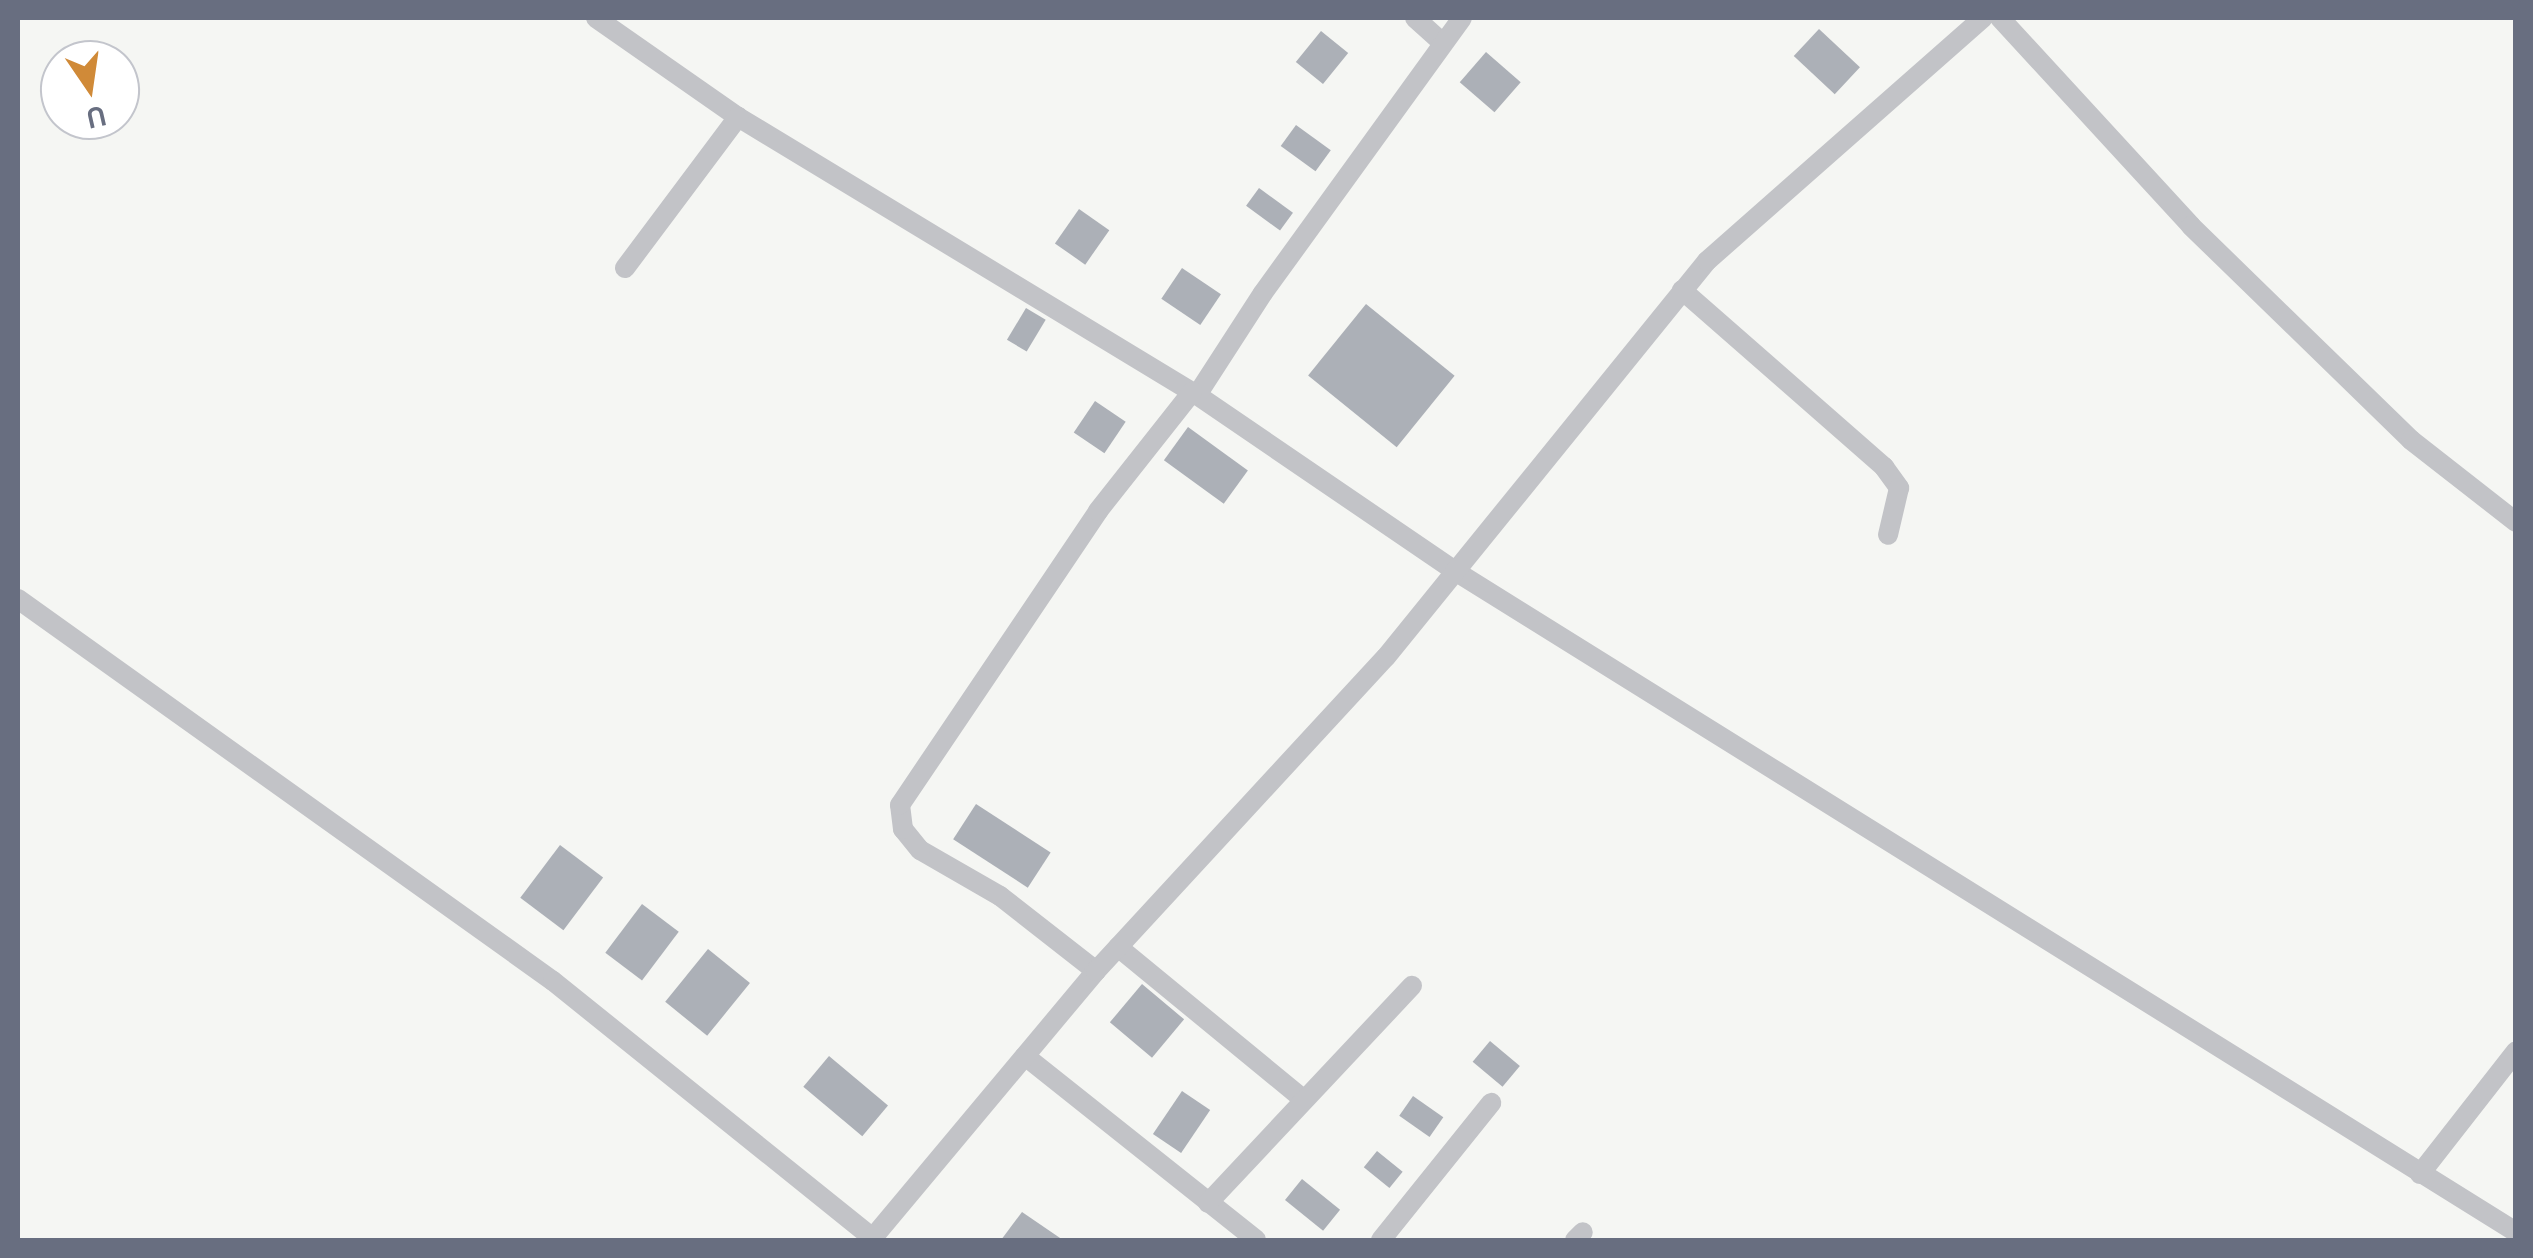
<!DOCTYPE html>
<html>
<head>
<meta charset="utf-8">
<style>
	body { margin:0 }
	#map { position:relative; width:2533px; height:1258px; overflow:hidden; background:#f5f6f3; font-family:"Space Grotesk",sans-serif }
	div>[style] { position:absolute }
	.building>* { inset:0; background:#acb0b7; transform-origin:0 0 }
	.minor>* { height:20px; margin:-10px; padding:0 10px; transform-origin:10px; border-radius:10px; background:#c2c3c7 }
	span { translate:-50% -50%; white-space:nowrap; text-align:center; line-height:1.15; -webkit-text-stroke:10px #fff; paint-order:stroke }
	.frame { position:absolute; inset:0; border:20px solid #686e80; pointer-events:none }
	.north { position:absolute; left:40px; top:40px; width:100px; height:100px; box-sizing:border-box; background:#fff; border:2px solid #c3c5cc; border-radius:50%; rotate:167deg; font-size:28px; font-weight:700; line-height:40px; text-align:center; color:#686e80 }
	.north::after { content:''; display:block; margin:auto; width:35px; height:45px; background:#d08a38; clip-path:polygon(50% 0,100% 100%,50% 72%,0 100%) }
</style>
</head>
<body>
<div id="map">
	<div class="building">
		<div style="left:1819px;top:29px;width:56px;height:37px;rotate:43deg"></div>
		<div style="left:1321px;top:31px;width:35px;height:40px;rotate:39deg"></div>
		<div style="left:1486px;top:52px;width:46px;height:40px;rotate:41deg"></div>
		<div style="left:1296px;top:125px;width:43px;height:26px;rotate:36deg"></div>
		<div style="left:1259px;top:188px;width:42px;height:22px;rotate:36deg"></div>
		<div style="left:1079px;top:209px;width:37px;height:42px;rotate:35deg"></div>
		<div style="left:1182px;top:268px;width:47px;height:37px;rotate:34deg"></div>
		<div style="left:1366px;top:304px;width:114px;height:92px;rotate:39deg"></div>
		<div style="left:1026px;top:308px;width:23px;height:37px;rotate:31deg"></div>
		<div style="left:1095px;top:401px;width:37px;height:38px;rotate:34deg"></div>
		<div style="left:1188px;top:427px;width:74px;height:41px;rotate:36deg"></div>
		<div style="left:976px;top:804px;width:89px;height:42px;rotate:33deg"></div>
		<div style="left:560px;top:845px;width:54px;height:66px;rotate:37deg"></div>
		<div style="left:642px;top:904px;width:46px;height:61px;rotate:37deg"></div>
		<div style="left:708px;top:949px;width:54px;height:68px;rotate:39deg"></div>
		<div style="left:1142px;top:984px;width:55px;height:50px;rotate:40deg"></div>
		<div style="left:1490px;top:1041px;width:39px;height:27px;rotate:40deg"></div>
		<div style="left:829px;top:1056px;width:77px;height:40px;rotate:40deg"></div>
		<div style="left:1182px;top:1091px;width:34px;height:52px;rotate:34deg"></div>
		<div style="left:1413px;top:1096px;width:37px;height:24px;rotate:35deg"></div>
		<div style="left:1377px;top:1151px;width:33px;height:21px;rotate:39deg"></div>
		<div style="left:1302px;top:1179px;width:49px;height:27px;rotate:39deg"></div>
		<div style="clip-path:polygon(1022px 1212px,1063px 1240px,1001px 1240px)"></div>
	</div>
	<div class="minor">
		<div style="left:596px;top:18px;width:173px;rotate:34.9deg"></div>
		<div style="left:738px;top:117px;width:537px;rotate:31.2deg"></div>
		<div style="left:1197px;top:395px;width:312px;rotate:34.3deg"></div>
		<div style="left:1455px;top:571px;width:1250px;rotate:31.92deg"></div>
		<div style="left:1415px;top:18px;width:36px;rotate:42deg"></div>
		<div style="left:2000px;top:18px;width:282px;rotate:47.4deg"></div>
		<div style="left:2191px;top:226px;width:307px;rotate:44.2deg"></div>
		<div style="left:2411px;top:440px;width:133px;rotate:38deg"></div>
		<div style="left:625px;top:268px;width:189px;rotate:-53.2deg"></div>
		<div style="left:1682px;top:290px;width:269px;rotate:41.2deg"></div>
		<div style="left:1884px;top:467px;width:26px;rotate:54deg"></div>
		<div style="left:1899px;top:488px;width:48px;rotate:103.2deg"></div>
		<div style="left:1197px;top:395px;width:121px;rotate:-57.1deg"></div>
		<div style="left:1263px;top:293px;width:339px;rotate:-54.1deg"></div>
		<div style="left:18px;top:599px;width:657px;rotate:35.53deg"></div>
		<div style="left:553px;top:981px;width:410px;rotate:38.8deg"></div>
		<div style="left:1118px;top:947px;width:239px;rotate:39.4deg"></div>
		<div style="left:1096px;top:971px;width:122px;rotate:-142deg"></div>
		<div style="left:1000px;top:896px;width:92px;rotate:-150.1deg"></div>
		<div style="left:920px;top:850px;width:27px;rotate:-129deg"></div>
		<div style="left:903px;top:829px;width:24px;rotate:-97deg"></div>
		<div style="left:900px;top:805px;width:354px;rotate:-56deg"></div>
		<div style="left:1098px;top:511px;width:152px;rotate:-51.7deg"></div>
		<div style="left:1025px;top:1056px;width:295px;rotate:38.5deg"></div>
		<div style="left:2420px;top:1174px;width:156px;rotate:-52deg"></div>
		<div style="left:1208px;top:1203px;width:298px;rotate:-46.8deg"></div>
		<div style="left:871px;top:1240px;width:351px;rotate:-50.1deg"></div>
		<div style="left:1096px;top:971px;width:427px;rotate:-47.3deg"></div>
		<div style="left:1386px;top:657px;width:510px;rotate:-50.97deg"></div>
		<div style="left:1707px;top:261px;width:368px;rotate:-41.4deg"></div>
		<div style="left:1381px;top:1240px;width:176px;rotate:-51.2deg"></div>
		<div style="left:1575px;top:1240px;width:11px;rotate:-45deg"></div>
	</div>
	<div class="frame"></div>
	<div class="north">U</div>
</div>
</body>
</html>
